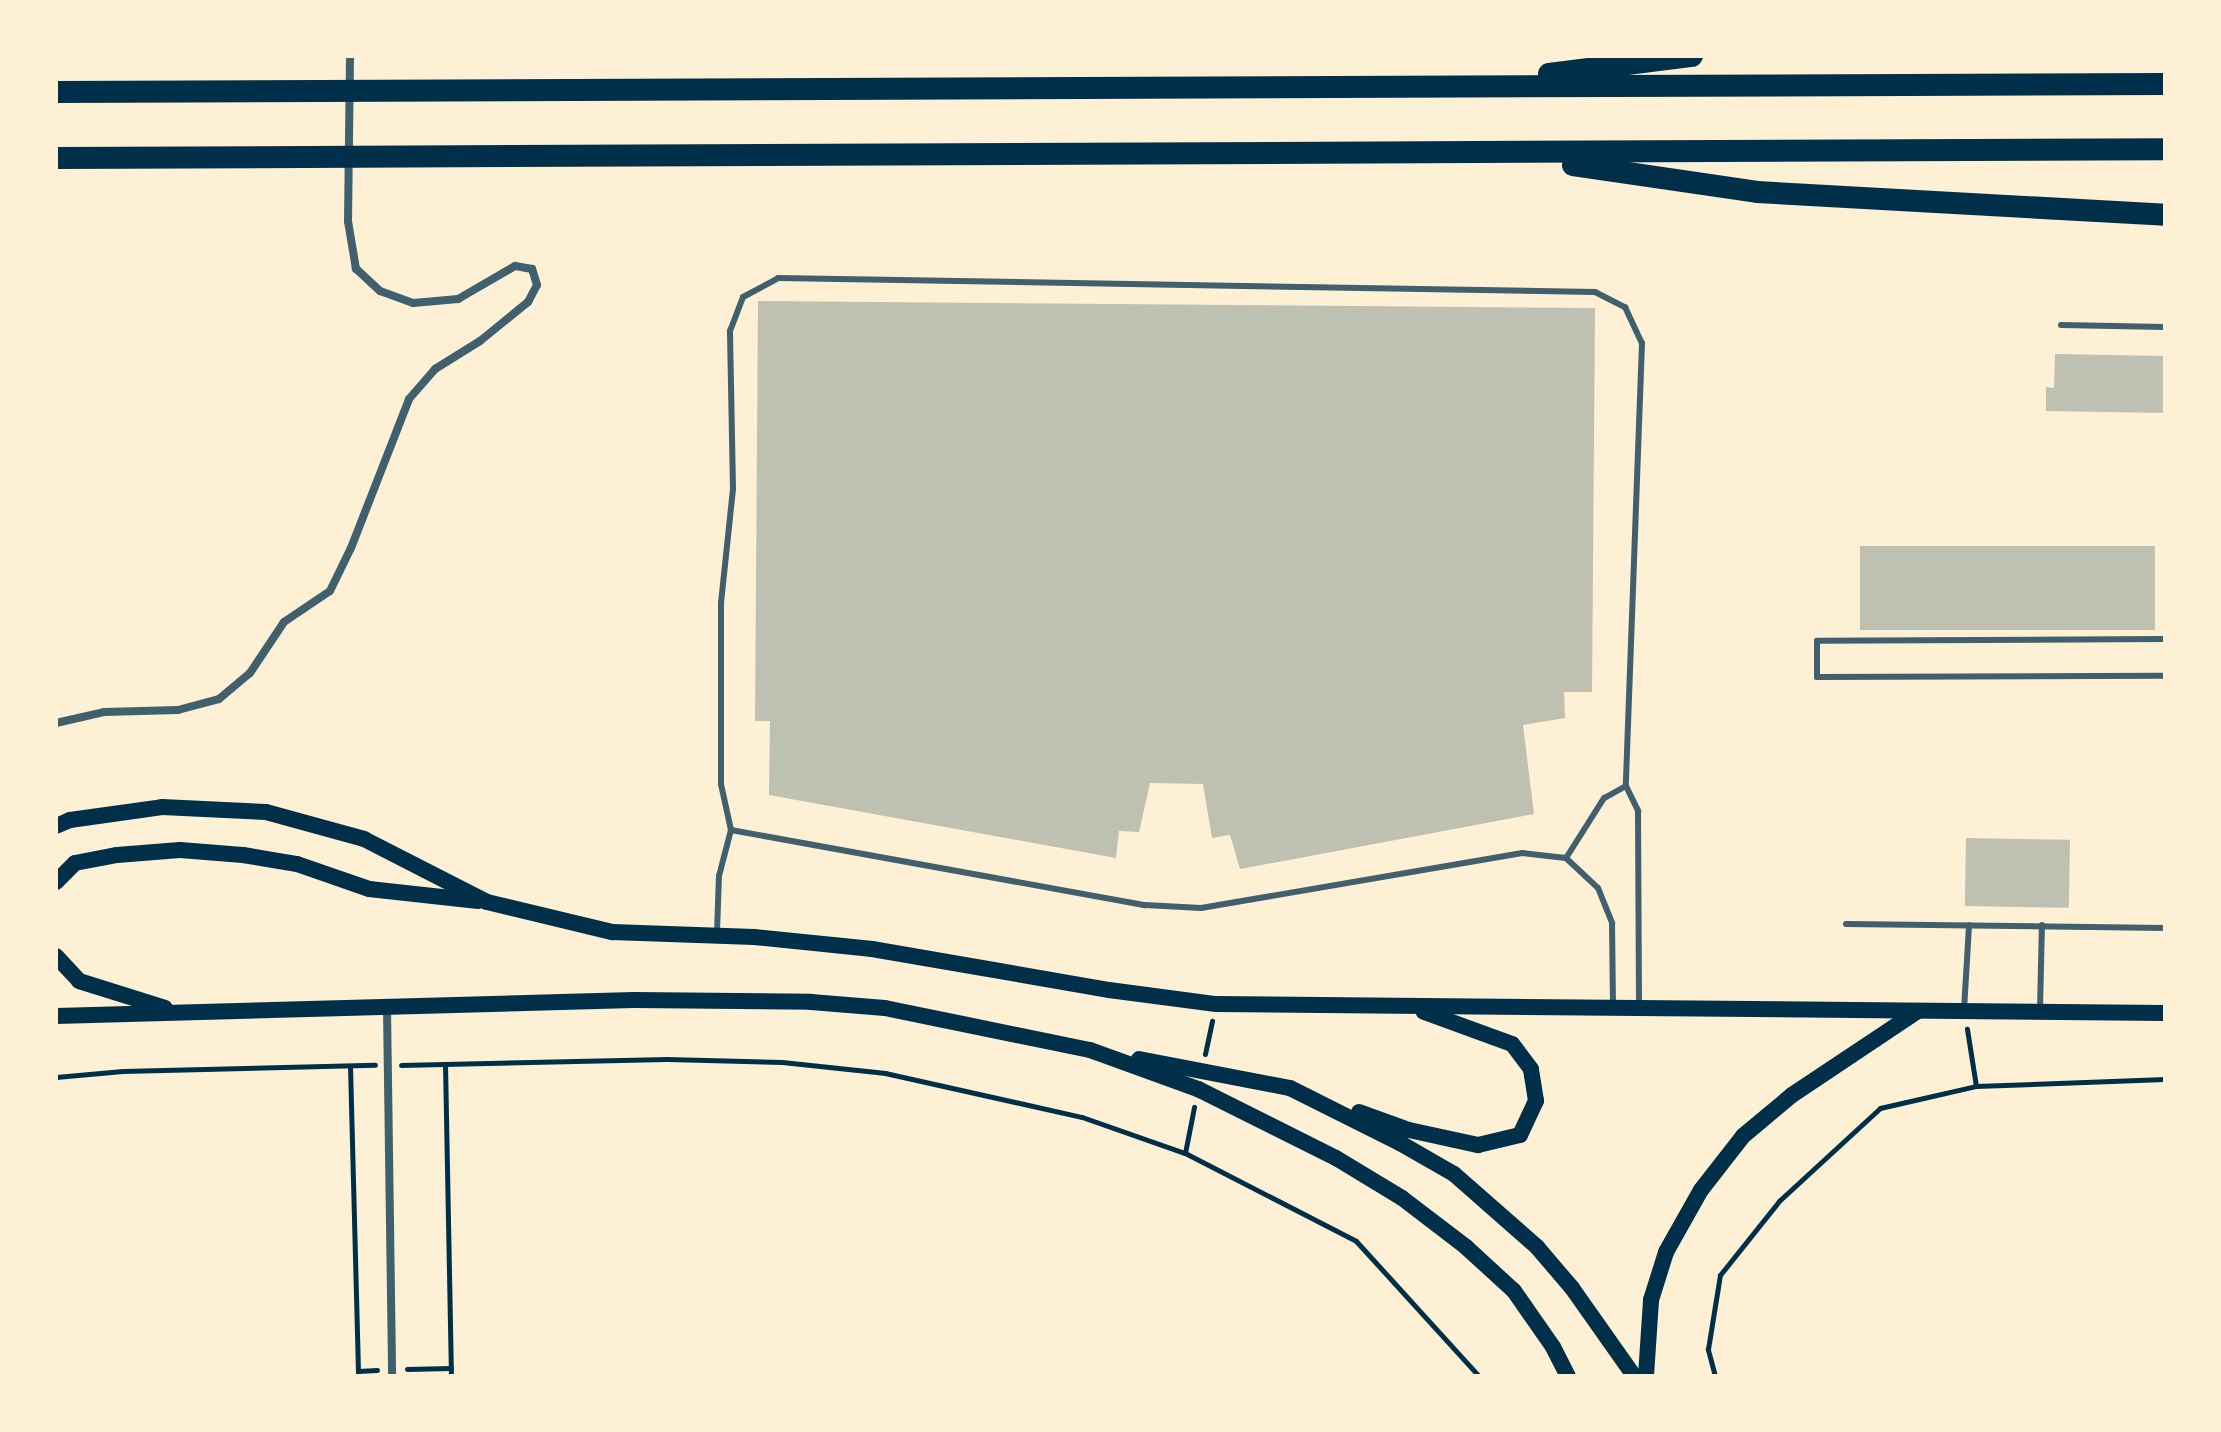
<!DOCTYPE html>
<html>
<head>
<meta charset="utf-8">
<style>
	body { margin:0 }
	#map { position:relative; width:2221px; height:1432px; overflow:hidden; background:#fdf0d5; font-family:"Roboto Serif",serif }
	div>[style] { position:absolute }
	.building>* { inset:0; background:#bec0b2; transform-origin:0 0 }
	.path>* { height:5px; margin:-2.5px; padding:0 2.5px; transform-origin:2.5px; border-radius:2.5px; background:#003049 }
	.service>* { height:6px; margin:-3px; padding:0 3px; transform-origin:3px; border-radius:3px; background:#3f606c }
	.minor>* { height:8px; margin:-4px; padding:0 4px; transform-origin:4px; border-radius:4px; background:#3f606c }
	.secondary>* { height:16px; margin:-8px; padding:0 8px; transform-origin:8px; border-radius:8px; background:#003049 }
	.motorway>* { height:22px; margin:-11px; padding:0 11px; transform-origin:11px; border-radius:11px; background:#003049 }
	span { translate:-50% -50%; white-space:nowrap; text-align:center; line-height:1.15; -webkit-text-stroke:6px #fdf0d5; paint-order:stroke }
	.frame { position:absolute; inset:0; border:58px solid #fdf0d5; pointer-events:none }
</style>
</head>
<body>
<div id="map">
	<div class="building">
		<div style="clip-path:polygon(758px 301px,1595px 308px,1592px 692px,1564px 692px,1565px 718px,1523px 725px,1534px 814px,1240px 869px,1230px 835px,1212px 838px,1203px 784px,1150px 783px,1139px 832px,1119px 831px,1116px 858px,769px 795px,770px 721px,755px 721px)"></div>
		<div style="clip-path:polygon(2055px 354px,2165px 356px,2165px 413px,2046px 411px,2046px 387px,2054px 388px)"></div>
		<div style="left:1860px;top:546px;width:295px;height:84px"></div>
		<div style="left:1966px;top:838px;width:104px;height:68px;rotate:1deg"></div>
	</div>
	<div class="path">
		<div style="left:1205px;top:1054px;width:34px;rotate:-78deg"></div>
		<div style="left:445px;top:1064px;width:312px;rotate:88.9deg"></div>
		<div style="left:401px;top:1065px;width:266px;rotate:-1.3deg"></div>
		<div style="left:667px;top:1059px;width:115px;rotate:1.5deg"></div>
		<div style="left:782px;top:1062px;width:104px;rotate:6.1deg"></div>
		<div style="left:885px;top:1073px;width:202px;rotate:12.6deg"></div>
		<div style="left:1082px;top:1117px;width:109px;rotate:19.3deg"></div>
		<div style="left:1185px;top:1153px;width:192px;rotate:27.2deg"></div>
		<div style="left:1356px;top:1241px;width:183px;rotate:47.7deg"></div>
		<div style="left:350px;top:1066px;width:310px;rotate:88.5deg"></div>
		<div style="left:56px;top:1077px;width:67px;rotate:-5.1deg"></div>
		<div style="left:123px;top:1071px;width:252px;rotate:-1.4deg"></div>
		<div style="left:1976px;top:1086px;width:189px;rotate:-2.1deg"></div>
		<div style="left:1185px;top:1153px;width:47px;rotate:-78.9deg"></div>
		<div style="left:407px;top:1369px;width:44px;rotate:-1.3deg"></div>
		<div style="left:358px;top:1371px;width:19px;rotate:-3deg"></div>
		<div style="left:1715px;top:1376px;width:28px;rotate:-105deg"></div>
		<div style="left:1708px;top:1349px;width:75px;rotate:-80.8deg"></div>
		<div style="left:1720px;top:1275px;width:95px;rotate:-51.4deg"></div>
		<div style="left:1779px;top:1201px;width:137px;rotate:-42.6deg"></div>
		<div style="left:1880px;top:1108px;width:98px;rotate:-12.9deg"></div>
		<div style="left:1976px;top:1086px;width:58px;rotate:-99deg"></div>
	</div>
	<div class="service">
		<div style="left:2061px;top:325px;width:104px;rotate:1.1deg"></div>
		<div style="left:2165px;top:639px;width:348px;rotate:179.7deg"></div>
		<div style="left:1817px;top:641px;width:36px;rotate:90deg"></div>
		<div style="left:1817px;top:677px;width:348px;rotate:-0.2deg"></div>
		<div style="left:1626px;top:786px;width:28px;rotate:64deg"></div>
		<div style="left:1638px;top:811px;width:196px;rotate:89.7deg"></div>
		<div style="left:731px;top:830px;width:421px;rotate:10.3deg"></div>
		<div style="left:1145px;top:905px;width:56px;rotate:3.1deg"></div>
		<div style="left:1201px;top:908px;width:326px;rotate:-9.7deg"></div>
		<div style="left:1522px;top:853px;width:44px;rotate:6.5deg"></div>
		<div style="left:1566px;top:858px;width:44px;rotate:43.2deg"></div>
		<div style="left:1598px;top:888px;width:38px;rotate:68deg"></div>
		<div style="left:1612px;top:923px;width:84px;rotate:89.3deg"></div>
		<div style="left:1846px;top:924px;width:319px;rotate:0.7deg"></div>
		<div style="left:717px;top:932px;width:56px;rotate:-88deg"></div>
		<div style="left:719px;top:876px;width:48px;rotate:-75.4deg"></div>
		<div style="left:731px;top:830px;width:47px;rotate:-102.3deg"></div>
		<div style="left:721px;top:784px;width:181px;rotate:-90deg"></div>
		<div style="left:721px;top:603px;width:115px;rotate:-84deg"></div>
		<div style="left:733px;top:489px;width:158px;rotate:-91.1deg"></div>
		<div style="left:730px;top:331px;width:36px;rotate:-69deg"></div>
		<div style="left:743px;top:297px;width:40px;rotate:-28deg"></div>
		<div style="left:778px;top:278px;width:817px;rotate:0.98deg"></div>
		<div style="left:1595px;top:292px;width:34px;rotate:27deg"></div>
		<div style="left:1625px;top:307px;width:40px;rotate:65deg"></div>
		<div style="left:1642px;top:343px;width:443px;rotate:92.1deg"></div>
		<div style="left:1626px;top:786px;width:25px;rotate:151deg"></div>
		<div style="left:1604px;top:798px;width:71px;rotate:122.3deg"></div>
		<div style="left:1964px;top:1010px;width:85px;rotate:-86.6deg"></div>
		<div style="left:2040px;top:1010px;width:85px;rotate:-88.7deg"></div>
	</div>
	<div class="minor">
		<div style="left:56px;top:723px;width:49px;rotate:-12.9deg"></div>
		<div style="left:104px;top:712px;width:74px;rotate:-1.5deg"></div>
		<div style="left:178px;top:710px;width:42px;rotate:-15deg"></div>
		<div style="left:219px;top:699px;width:40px;rotate:-40deg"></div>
		<div style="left:250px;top:673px;width:61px;rotate:-56.3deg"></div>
		<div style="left:284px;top:622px;width:55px;rotate:-34deg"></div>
		<div style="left:330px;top:591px;width:48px;rotate:-64deg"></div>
		<div style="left:351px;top:548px;width:160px;rotate:-68.7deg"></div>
		<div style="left:409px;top:399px;width:40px;rotate:-49deg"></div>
		<div style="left:435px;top:369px;width:53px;rotate:-31.9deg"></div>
		<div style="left:480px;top:341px;width:62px;rotate:-39.1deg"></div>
		<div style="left:528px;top:302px;width:19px;rotate:-62deg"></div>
		<div style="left:537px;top:285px;width:17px;rotate:-107deg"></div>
		<div style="left:532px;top:269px;width:17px;rotate:-170deg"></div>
		<div style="left:515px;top:266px;width:66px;rotate:149.9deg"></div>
		<div style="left:458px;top:299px;width:45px;rotate:174.9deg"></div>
		<div style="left:413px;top:303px;width:35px;rotate:-160deg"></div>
		<div style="left:380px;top:291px;width:33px;rotate:-137deg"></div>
		<div style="left:356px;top:269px;width:49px;rotate:-99.5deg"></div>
		<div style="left:348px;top:221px;width:165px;rotate:-89.3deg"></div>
		<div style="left:387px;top:1008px;width:368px;rotate:89.2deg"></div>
	</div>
	<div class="secondary">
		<div style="left:56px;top:826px;width:15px;rotate:-23deg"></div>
		<div style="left:70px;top:820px;width:93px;rotate:-8deg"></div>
		<div style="left:162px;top:807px;width:104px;rotate:2.8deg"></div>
		<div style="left:266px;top:812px;width:102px;rotate:15.4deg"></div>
		<div style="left:364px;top:839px;width:138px;rotate:27.1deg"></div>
		<div style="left:487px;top:902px;width:129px;rotate:13.5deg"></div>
		<div style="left:612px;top:932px;width:142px;rotate:2deg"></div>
		<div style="left:754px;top:937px;width:119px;rotate:5.8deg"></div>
		<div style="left:872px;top:949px;width:241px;rotate:9.8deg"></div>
		<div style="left:1109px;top:990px;width:108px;rotate:7.5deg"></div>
		<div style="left:1216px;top:1004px;width:949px;rotate:0.54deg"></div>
		<div style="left:56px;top:882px;width:27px;rotate:-45deg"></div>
		<div style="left:75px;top:863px;width:43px;rotate:-10.8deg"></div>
		<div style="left:117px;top:855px;width:63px;rotate:-4.5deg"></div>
		<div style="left:180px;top:850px;width:63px;rotate:4.5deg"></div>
		<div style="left:243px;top:855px;width:55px;rotate:9.5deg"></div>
		<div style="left:297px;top:864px;width:76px;rotate:19.1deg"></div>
		<div style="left:369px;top:889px;width:110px;rotate:6.3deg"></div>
		<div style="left:56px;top:956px;width:34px;rotate:47deg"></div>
		<div style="left:79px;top:981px;width:90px;rotate:17.4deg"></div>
		<div style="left:56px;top:1016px;width:578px;rotate:-1.59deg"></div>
		<div style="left:634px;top:1000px;width:177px;rotate:0.6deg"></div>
		<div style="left:811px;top:1002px;width:74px;rotate:4.6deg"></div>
		<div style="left:885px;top:1008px;width:209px;rotate:11.6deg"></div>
		<div style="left:1090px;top:1050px;width:115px;rotate:19.9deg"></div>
		<div style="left:1198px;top:1089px;width:154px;rotate:26.6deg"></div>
		<div style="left:1336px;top:1158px;width:77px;rotate:31.2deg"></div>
		<div style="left:1402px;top:1198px;width:81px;rotate:37.4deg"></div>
		<div style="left:1466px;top:1247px;width:65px;rotate:42.5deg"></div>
		<div style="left:1514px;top:1291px;width:68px;rotate:55.1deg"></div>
		<div style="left:1553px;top:1347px;width:33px;rotate:63deg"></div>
		<div style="left:1139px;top:1059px;width:154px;rotate:10.9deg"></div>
		<div style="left:1290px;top:1088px;width:123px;rotate:26.6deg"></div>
		<div style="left:1400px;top:1143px;width:62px;rotate:29.9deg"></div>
		<div style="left:1454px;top:1174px;width:111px;rotate:41.3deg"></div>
		<div style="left:1537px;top:1247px;width:54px;rotate:49.5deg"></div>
		<div style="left:1572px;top:1288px;width:108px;rotate:54.8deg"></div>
		<div style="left:1359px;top:1112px;width:53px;rotate:19.8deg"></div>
		<div style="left:1409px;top:1130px;width:71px;rotate:12.3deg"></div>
		<div style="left:1478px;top:1145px;width:43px;rotate:-13.4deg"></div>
		<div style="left:1520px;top:1135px;width:38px;rotate:-65deg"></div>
		<div style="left:1536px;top:1101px;width:32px;rotate:-99deg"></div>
		<div style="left:1531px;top:1069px;width:31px;rotate:-127deg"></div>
		<div style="left:1512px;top:1044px;width:94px;rotate:-160deg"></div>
		<div style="left:1646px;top:1376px;width:76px;rotate:-86.2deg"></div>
		<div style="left:1651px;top:1300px;width:50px;rotate:-72.6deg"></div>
		<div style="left:1666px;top:1252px;width:71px;rotate:-60.6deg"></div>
		<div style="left:1701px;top:1190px;width:68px;rotate:-52.1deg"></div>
		<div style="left:1743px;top:1136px;width:64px;rotate:-39.9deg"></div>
		<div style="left:1792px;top:1095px;width:151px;rotate:-33.7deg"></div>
	</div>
	<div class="motorway">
		<div style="left:1549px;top:74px;width:144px;rotate:-7.2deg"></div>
		<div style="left:56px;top:92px;width:2109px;rotate:-0.22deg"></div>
		<div style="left:56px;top:158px;width:2109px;rotate:-0.24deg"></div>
		<div style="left:1573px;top:165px;width:186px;rotate:8.3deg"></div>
		<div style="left:1757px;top:192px;width:409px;rotate:3.2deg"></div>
	</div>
	<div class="frame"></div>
</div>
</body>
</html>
